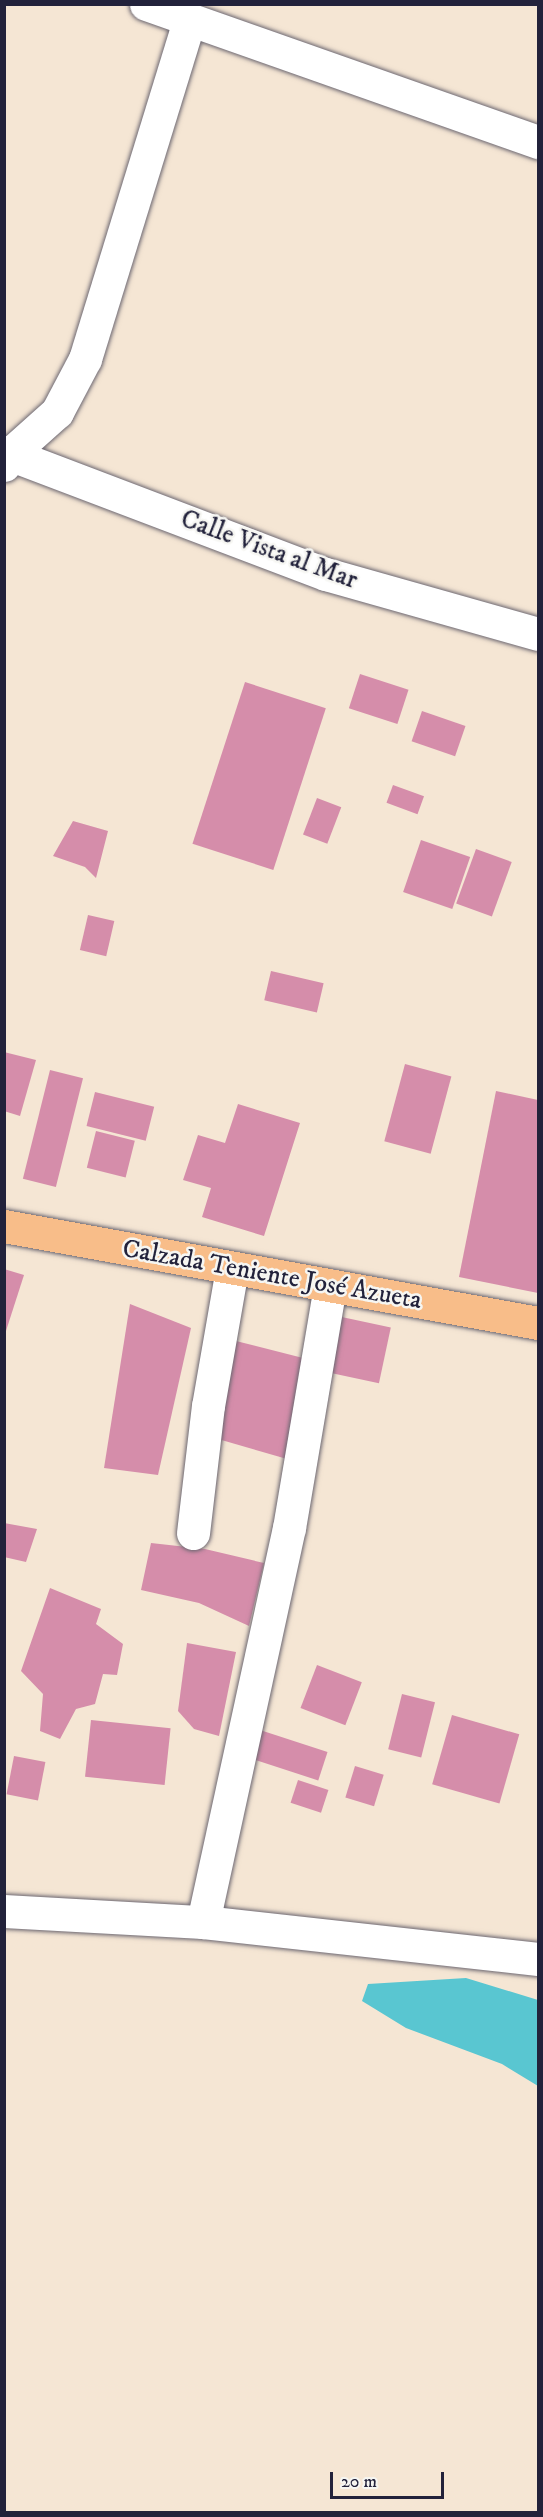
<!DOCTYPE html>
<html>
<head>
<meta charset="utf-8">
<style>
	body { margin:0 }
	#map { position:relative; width:543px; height:2517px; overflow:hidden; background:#f5e6d4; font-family:"IM FELL DW Pica",serif }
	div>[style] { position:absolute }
	.water>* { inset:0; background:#59c6d1 }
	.building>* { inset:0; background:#d58daa; transform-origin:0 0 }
	.roads { filter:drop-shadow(0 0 2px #6c6771) drop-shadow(0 0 2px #6c6771) }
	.minor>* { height:33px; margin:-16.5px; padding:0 16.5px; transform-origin:16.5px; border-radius:16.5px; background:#fff }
	.major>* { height:33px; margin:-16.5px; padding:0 16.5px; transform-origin:16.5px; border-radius:16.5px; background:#f8bd89 }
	span { translate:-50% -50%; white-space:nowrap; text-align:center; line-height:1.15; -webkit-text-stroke:5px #f6f6f2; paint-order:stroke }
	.street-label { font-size:26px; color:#22223b }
	.frame { position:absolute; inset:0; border:6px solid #22223b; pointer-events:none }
	.scale { position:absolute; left:330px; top:2472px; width:114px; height:27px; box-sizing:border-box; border:3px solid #22223b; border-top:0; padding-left:8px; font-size:18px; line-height:21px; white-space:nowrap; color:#22223b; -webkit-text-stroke:4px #f6f6f2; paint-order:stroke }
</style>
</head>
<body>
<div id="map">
	<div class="water">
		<div style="clip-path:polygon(466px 1978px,538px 2000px,538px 2086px,502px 2064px,406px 2028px,362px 2001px,368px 1984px)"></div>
	</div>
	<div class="building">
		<div style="left:360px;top:674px;width:51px;height:36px;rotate:18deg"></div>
		<div style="left:245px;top:682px;width:85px;height:170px;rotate:18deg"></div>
		<div style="left:422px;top:711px;width:46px;height:32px;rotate:19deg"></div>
		<div style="left:393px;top:785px;width:33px;height:19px;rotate:20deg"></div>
		<div style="left:317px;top:798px;width:26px;height:39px;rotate:21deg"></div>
		<div style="clip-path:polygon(73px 821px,108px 831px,96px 878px,85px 867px,53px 856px)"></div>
		<div style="left:421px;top:840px;width:52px;height:55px;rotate:19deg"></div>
		<div style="left:476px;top:849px;width:38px;height:58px;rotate:20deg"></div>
		<div style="left:88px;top:915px;width:27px;height:36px;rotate:13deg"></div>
		<div style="left:271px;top:971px;width:54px;height:30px;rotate:13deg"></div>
		<div style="clip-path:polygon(4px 1052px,36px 1060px,20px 1116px,4px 1111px)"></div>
		<div style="left:405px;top:1064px;width:48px;height:80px;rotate:15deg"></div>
		<div style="left:50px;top:1070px;width:34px;height:112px;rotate:14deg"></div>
		<div style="clip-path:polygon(496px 1091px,538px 1100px,538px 1293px,459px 1277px)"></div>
		<div style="left:95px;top:1092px;width:61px;height:35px;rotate:14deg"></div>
		<div style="clip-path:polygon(238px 1104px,300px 1123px,264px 1236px,202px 1217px,211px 1188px,183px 1180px,198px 1135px,225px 1143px)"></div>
		<div style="left:96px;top:1131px;width:40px;height:38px;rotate:14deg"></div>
		<div style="clip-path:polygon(4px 1269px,24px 1275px,5px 1334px,4px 1334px)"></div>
		<div style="clip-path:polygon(130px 1304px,191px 1328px,158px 1475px,104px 1468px)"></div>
		<div style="left:337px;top:1316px;width:55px;height:57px;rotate:12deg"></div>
		<div style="clip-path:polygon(236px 1341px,303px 1358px,287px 1459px,218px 1439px)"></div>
		<div style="clip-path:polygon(4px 1523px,37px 1529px,26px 1562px,4px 1557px)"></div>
		<div style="clip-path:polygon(151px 1543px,205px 1549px,264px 1563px,249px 1626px,199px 1603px,141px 1590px)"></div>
		<div style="clip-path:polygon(50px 1588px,101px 1609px,96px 1624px,123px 1644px,117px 1675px,103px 1674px,95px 1704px,76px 1709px,60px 1739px,40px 1731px,43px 1694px,21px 1671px)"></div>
		<div style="clip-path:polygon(187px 1643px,236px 1652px,219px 1736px,194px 1729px,178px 1711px)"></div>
		<div style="left:317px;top:1665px;width:48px;height:46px;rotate:21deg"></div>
		<div style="left:402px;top:1694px;width:34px;height:57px;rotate:14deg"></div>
		<div style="left:452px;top:1715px;width:70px;height:72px;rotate:16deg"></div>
		<div style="left:91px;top:1720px;width:80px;height:57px;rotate:6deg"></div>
		<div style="left:260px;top:1730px;width:71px;height:30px;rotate:18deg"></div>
		<div style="left:14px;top:1756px;width:32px;height:39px;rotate:11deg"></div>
		<div style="left:355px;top:1766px;width:30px;height:33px;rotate:17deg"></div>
		<div style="left:298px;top:1780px;width:32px;height:24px;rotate:18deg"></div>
	</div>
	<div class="roads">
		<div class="minor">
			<div style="left:146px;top:4px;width:416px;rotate:19.4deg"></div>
			<div style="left:4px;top:452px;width:344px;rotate:20.8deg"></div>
			<div style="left:326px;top:574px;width:220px;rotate:15.8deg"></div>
			<div style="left:4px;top:465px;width:13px;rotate:-61deg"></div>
			<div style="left:10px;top:454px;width:63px;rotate:-41.8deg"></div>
			<div style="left:57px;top:412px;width:60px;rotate:-62.2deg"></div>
			<div style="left:85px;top:359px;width:355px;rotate:-72.9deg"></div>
			<div style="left:193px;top:1533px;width:128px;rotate:-83.3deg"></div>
			<div style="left:208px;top:1406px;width:140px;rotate:-80.1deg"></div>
			<div style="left:4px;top:1911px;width:199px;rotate:3.2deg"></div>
			<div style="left:203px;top:1922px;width:337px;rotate:6.3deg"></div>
			<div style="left:203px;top:1922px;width:403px;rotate:-77.7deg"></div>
			<div style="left:289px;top:1528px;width:246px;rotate:-80.4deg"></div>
		</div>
		<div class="major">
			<div style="left:4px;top:1226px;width:543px;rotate:10.3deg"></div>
		</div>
	</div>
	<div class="street-label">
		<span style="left:269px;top:550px;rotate:20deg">Calle Vista al Mar</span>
		<span style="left:272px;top:1275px;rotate:10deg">Calzada Teniente José Azueta</span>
	</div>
	<div class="frame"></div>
	<div class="scale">20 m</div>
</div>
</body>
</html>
